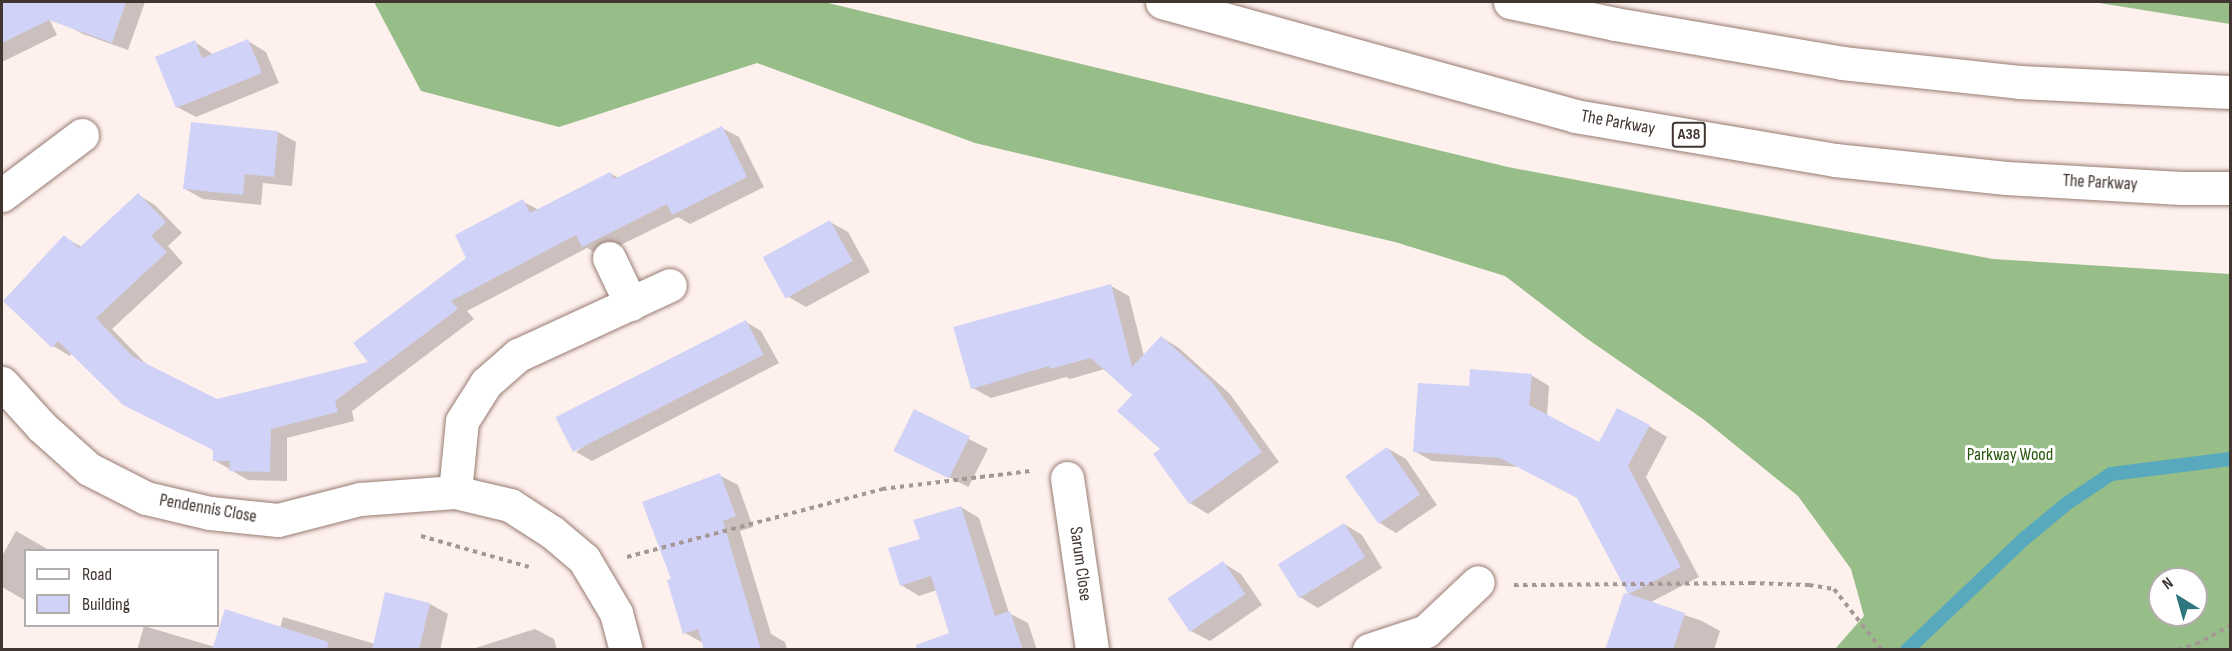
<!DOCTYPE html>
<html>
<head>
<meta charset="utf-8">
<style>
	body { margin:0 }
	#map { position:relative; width:2232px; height:651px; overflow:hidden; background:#fef1ed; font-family:"Sofia Sans Condensed",sans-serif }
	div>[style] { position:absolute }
	.forest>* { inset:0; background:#97bd88 }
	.shadow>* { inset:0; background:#0003; transform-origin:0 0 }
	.stream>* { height:14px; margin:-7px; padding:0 7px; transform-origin:7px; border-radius:7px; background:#58a9be }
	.building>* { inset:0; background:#d1d2f7; transform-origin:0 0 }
	.path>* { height:4px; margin-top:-2px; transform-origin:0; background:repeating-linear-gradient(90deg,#a59894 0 4.5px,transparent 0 9px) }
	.roads { filter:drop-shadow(0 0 2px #977b71) drop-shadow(0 0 2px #977b71) }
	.street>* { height:33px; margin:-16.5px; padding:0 16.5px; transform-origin:16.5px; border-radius:16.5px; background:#fff }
	.highway>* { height:33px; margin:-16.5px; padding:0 16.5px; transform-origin:16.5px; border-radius:16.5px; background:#fff }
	span { translate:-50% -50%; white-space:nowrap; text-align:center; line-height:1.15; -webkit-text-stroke:6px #fff; paint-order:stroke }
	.shield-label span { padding:2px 4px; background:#fff; border:2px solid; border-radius:4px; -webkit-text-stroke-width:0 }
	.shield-label { font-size:16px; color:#413530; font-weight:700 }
	.street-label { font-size:18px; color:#413530 }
	.park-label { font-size:18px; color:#27570c }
	.frame { position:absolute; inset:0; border:3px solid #413530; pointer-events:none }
	.legend { position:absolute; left:24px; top:549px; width:195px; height:78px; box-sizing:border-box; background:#fff; border:2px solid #b3aeac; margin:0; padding:8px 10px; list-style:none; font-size:18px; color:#413530 }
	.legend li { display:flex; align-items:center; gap:12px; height:30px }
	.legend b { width:30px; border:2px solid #b3aeac }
	.north { position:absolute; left:2148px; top:567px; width:60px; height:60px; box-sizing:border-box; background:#fff; border:2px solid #b3aeac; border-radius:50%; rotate:323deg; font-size:16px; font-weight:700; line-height:24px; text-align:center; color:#413530 }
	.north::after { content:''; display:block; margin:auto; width:21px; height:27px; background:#2d767d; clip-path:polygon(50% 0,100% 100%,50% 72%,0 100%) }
</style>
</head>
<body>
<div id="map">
	<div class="forest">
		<div style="clip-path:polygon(evenodd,374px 2px,824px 2px,1508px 167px,1993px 259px,2230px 274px,2230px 649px,1835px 649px,1864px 616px,1851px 569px,1798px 496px,1703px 419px,1586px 338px,1505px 276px,1395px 242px,975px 143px,757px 63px,559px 127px,421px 91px,374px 2px,2160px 579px,2196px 579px,2196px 615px,2160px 615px,2160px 579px)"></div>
		<div style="clip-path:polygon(2093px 2px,2230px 2px,2230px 24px)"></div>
	</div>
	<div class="shadow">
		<div style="clip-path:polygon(2px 2px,41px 2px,57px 35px,2px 62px)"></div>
		<div style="clip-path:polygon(77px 2px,145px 2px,128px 50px,83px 34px,68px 26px)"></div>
		<div style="clip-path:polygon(248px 41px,266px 52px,279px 83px,196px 117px,177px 107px,195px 42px,214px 55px)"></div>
		<div style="clip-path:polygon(722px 128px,739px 137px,764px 187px,690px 224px,678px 217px,600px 255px,587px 248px,467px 311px,474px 319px,352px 411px,354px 421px,287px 438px,287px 481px,248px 480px,214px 460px,214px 451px,72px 353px,70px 356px,53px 346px,64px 237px,82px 247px,138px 195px,155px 205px,182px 233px,168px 246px,183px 263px,112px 329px,148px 366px,217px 401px,370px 363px,522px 201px,539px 210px,610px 173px,618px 178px)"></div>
		<div style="clip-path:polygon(278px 132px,296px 142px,292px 186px,263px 183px,261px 205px,203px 199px,185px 189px)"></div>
		<div style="clip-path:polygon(830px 222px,848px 232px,870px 272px,806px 307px,787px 296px)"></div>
		<div style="clip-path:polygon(1111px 286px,1129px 296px,1144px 356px,1161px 337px,1179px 348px,1230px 394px,1279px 462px,1208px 514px,1190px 503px,1134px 395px,1105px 369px,1070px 379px,1066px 377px,991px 398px,973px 388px)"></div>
		<div style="clip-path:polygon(746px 322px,761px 331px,779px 363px,592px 461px,576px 452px)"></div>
		<div style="clip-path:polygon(1531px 375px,1549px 386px,1547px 416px,1600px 444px,1649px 426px,1667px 437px,1646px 477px,1699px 577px,1649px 603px,1702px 621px,1720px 631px,1714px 650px,1606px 650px,1631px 597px,1579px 498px,1520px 467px,1432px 461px,1414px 451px,1470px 388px)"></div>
		<div style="left:914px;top:411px;width:83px;height:43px;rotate:27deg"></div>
		<div style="clip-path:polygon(1387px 448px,1406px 459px,1437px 505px,1396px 533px,1378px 522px)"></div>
		<div style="clip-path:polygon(719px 475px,738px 485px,753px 527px,740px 531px,771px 634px,785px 642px,787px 650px,705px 650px,703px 643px,685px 633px,673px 579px)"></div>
		<div style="clip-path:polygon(961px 507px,979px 518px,1009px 613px,1028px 623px,1037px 650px,956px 650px,937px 590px,919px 596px,901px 585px,921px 540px)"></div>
		<div style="clip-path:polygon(1344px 524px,1362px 535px,1382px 568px,1318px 608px,1300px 597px)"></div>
		<div style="clip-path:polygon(16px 531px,49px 550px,26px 550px,26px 601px,2px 587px,2px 556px)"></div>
		<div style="clip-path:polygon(1223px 563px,1241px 574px,1262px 605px,1210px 641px,1191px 631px)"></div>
		<div style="clip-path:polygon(430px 604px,448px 614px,440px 650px,137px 650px,144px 626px,215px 647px,280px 628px,283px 617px,375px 644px)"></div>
		<div style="clip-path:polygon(535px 629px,554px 639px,557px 650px,469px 650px)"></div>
	</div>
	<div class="stream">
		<div style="left:1907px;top:650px;width:161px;rotate:-43.5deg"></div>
		<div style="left:2024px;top:539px;width:55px;rotate:-39.8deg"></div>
		<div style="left:2066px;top:504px;width:54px;rotate:-33.7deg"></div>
		<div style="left:2111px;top:474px;width:120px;rotate:-7.2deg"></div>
	</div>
	<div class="building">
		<div style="clip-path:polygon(2px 2px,126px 2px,112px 43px,49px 20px,2px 43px)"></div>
		<div style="clip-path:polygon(248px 39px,262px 73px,176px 108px,155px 57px,195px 40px,202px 58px)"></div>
		<div style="clip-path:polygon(191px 122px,278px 131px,274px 177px,245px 174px,243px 195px,183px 189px)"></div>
		<div style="clip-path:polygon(722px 126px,747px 177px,672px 215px,667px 204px,582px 247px,576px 235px,451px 301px,458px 309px,335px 401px,338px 412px,271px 429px,270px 472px,229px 471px,230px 461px,213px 461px,213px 450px,123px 405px,58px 341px,52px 348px,3px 301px,64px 235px,79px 248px,138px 193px,166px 222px,151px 236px,167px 252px,96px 318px,133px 357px,217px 399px,368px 362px,353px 343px,466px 258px,455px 235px,523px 199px,530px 213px,610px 172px,614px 179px)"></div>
		<div style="left:830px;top:220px;width:47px;height:77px;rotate:61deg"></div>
		<div style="clip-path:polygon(1111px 284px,1132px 367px,1161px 336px,1212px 382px,1262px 452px,1189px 504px,1153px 454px,1160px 449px,1117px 411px,1132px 395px,1091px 358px,1050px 369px,1049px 366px,971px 389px,953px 327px)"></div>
		<div style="left:746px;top:320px;width:39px;height:214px;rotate:63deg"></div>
		<div style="clip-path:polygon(1470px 369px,1532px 374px,1529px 405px,1599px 442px,1617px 408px,1650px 425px,1628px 466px,1681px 567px,1629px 594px,1685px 613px,1673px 650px,1605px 650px,1624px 593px,1628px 594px,1577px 498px,1500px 458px,1413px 452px,1418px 383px,1469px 386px)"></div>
		<div style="left:914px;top:409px;width:62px;height:47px;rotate:26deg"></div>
		<div style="left:1387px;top:447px;width:58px;height:51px;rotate:55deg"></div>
		<div style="clip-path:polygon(720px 473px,736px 516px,723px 521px,761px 650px,704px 650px,698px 629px,683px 634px,667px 580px,671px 579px,642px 502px)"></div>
		<div style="clip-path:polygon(961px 506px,995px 616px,1010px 611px,1023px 650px,917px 650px,916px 645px,949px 633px,931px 576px,900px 586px,888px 548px,920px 539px,913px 520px)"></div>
		<div style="left:1344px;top:523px;width:40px;height:78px;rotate:58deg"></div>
		<div style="left:1223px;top:561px;width:40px;height:67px;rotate:56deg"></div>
		<div style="clip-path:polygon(385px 592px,430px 603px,419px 650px,372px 650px)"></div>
		<div style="clip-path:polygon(225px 609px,328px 642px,327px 650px,212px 650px)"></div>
	</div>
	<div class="path">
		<div style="left:421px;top:536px;width:112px;rotate:16deg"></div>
		<div style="left:627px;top:557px;width:264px;rotate:-14.9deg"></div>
		<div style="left:882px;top:489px;width:149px;rotate:-6.9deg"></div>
		<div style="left:1514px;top:585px;width:237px;rotate:-0.5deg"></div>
		<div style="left:1751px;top:583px;width:58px;rotate:2deg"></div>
		<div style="left:1809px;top:585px;width:25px;rotate:9deg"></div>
		<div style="left:1834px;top:589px;width:78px;rotate:51.8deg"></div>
		<div style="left:2178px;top:650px;width:19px;rotate:-18deg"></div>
		<div style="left:2196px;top:644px;width:38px;rotate:-28deg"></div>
	</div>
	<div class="roads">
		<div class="street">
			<div style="left:2px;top:195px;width:100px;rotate:-36.9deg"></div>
			<div style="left:609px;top:258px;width:51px;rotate:64.4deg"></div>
			<div style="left:2px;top:383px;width:59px;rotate:47.7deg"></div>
			<div style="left:42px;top:427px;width:63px;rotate:41.8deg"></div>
			<div style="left:89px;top:469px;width:64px;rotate:27deg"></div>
			<div style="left:146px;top:498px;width:66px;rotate:13.2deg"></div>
			<div style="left:210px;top:513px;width:68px;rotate:5.9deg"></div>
			<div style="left:278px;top:520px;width:85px;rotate:-14.4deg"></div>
			<div style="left:360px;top:499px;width:95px;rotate:-4.2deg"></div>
			<div style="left:455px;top:492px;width:57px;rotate:13.3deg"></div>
			<div style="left:510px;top:505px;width:50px;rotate:32.7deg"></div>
			<div style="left:552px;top:532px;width:42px;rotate:40.2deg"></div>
			<div style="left:584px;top:559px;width:63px;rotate:59.3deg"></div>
			<div style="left:616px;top:613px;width:38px;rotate:75deg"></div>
			<div style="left:1067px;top:478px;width:174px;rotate:81.7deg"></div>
			<div style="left:455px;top:492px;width:71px;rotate:-84.4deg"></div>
			<div style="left:462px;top:421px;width:45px;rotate:-57.7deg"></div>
			<div style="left:486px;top:383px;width:43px;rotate:-41.2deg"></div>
			<div style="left:518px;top:355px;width:167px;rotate:-24.7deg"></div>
			<div style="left:1369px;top:650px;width:60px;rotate:-18.4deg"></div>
			<div style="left:1426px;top:631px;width:71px;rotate:-43.3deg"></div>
		</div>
		<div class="highway">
			<div style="left:1162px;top:2px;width:428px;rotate:15.4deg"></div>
			<div style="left:1575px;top:116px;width:264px;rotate:9.6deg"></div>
			<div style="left:1835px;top:160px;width:172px;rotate:6deg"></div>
			<div style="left:2006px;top:178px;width:175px;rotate:3.3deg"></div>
			<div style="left:2181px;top:188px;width:49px"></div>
			<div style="left:1510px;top:2px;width:107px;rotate:11.8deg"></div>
			<div style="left:1615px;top:24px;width:230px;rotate:9.7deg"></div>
			<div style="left:1842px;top:63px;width:178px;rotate:6.1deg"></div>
			<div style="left:2019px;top:82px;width:211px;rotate:2.7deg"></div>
		</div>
	</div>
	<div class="shield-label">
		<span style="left:1689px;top:135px">A38</span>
	</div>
	<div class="street-label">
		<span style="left:1618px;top:123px;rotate:10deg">The Parkway</span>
		<span style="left:2100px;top:183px;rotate:3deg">The Parkway</span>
		<span style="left:208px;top:509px;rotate:10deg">Pendennis Close</span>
		<span style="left:1080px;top:564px;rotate:82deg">Sarum Close</span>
	</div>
	<div class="park-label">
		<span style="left:2010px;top:455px">Parkway Wood</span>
	</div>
	<div class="frame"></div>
	<ul class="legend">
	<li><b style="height:8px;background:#fff"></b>Road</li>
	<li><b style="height:16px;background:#d1d2f7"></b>Building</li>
	</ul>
	<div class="north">N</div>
</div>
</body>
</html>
